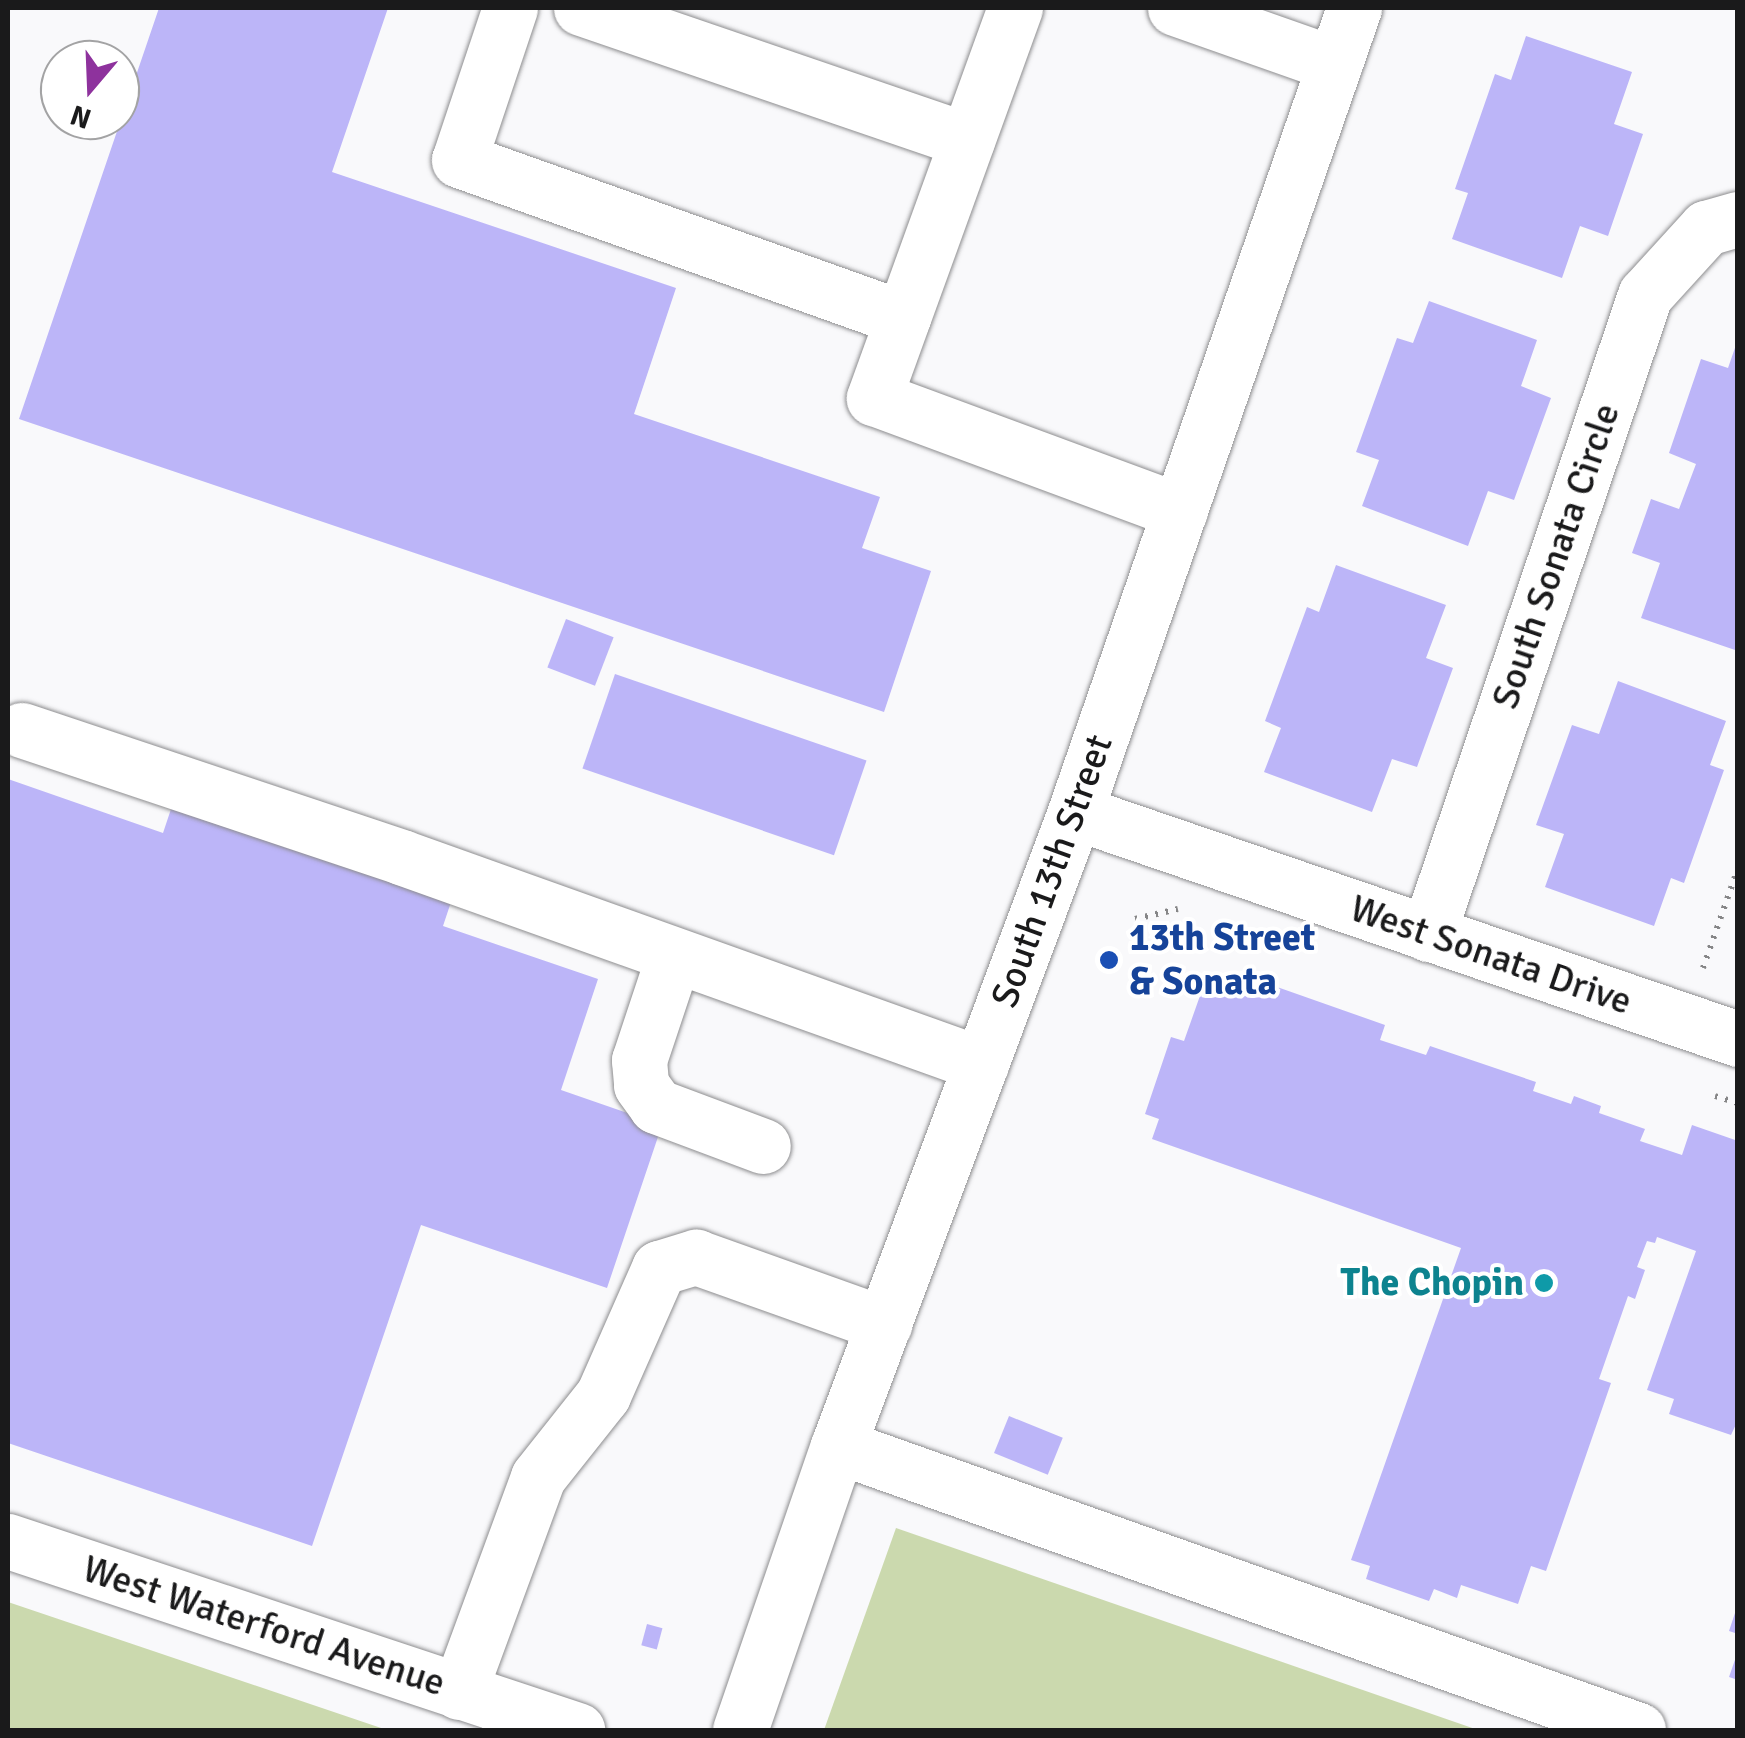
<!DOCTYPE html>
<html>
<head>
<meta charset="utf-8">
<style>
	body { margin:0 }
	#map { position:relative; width:1745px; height:1738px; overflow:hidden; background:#f9f9fb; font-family:Signika,sans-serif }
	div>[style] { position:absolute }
	.green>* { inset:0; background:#cbd9ae }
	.building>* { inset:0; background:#bcb5f8; transform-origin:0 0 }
	.path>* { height:6px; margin-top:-3px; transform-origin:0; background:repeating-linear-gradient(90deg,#868687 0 2.5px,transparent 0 10.5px) }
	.roads { filter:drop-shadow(0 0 2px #8d8d8f) drop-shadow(0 0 2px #8d8d8f) }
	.minor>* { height:55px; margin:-27.5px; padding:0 27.5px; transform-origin:27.5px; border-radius:27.5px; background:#fff }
	.dots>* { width:28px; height:28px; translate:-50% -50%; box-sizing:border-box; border:5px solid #fff; border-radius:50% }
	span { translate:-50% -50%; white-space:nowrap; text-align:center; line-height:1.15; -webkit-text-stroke:8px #fff; paint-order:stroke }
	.street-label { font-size:38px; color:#1a1a1b }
	.transit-label { font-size:38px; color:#164399; font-weight:700 }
	.left { translate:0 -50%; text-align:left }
	.culture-label { font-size:38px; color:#0d838f; font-weight:700 }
	.right { translate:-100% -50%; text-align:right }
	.frame { position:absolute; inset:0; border:10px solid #1a1a1b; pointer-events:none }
	.north { position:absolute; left:40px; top:40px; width:100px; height:100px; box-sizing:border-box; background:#fff; border:2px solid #a3a3a4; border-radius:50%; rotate:199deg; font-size:28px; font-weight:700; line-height:40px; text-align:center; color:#1a1a1b }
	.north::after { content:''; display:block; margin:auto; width:35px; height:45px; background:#8e329d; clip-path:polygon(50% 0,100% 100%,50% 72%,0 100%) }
</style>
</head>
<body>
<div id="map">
	<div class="green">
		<div style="clip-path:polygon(896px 1528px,1478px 1730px,824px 1730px)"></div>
		<div style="clip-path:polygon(8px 1602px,387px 1730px,8px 1730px)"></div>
	</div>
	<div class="building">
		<div style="clip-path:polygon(159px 8px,388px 8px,332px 172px,676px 288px,634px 414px,880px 497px,862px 548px,931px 571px,884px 712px,19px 419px)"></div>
		<div style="clip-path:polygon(1526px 36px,1632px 72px,1614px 124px,1643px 134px,1608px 236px,1580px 226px,1562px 278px,1452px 239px,1468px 193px,1455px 189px,1495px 74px,1511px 80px)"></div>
		<div style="clip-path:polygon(1429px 301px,1537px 340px,1521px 386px,1551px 398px,1514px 500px,1488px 491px,1468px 546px,1362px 506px,1379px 460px,1356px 452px,1397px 338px,1413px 343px)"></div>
		<div style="clip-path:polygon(1737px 342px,1738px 342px,1738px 651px,1641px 618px,1660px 563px,1632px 553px,1651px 499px,1679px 509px,1696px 464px,1669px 453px,1701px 359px,1728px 368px)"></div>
		<div style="clip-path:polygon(1336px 565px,1446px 605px,1426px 658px,1453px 668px,1417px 767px,1392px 759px,1372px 812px,1264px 772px,1281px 728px,1265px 721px,1307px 607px,1319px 612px)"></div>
		<div style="left:566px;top:619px;width:51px;height:52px;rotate:21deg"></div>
		<div style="left:615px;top:674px;width:266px;height:100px;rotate:19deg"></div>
		<div style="clip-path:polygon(1618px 681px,1726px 721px,1710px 765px,1724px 770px,1684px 883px,1671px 878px,1654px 926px,1545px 887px,1564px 834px,1536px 825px,1572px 725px,1599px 734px)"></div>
		<div style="clip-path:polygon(8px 779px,163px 833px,173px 803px,456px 887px,443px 926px,598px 979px,561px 1090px,662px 1125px,607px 1288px,421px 1225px,312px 1546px,8px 1443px)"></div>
		<div style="clip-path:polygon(1207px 976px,1244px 990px,1249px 977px,1385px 1025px,1380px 1040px,1426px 1055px,1430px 1046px,1536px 1082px,1533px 1091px,1571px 1104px,1574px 1096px,1601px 1106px,1599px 1113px,1645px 1129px,1640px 1141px,1682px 1155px,1692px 1125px,1738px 1141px,1738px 1420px,1731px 1435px,1669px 1414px,1674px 1399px,1647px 1390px,1696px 1251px,1657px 1237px,1655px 1243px,1647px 1241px,1637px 1267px,1645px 1270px,1635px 1299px,1628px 1296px,1599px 1379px,1611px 1383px,1546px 1571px,1531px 1566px,1518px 1604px,1461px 1585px,1457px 1598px,1434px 1589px,1429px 1601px,1366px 1579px,1370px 1566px,1351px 1560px,1461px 1248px,1152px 1139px,1159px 1119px,1145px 1114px,1171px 1037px,1184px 1041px)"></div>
		<div style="left:1009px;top:1416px;width:58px;height:40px;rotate:22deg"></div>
		<div style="clip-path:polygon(1737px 1607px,1738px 1607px,1738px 1634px,1729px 1631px)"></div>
		<div style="left:647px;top:1624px;width:16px;height:22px;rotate:15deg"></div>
		<div style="clip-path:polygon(1737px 1654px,1738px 1654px,1738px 1680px,1729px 1677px)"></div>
	</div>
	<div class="path">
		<div style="left:1135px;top:919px;width:44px;rotate:-13.1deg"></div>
		<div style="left:1703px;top:968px;width:106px;rotate:-70.7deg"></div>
		<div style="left:1715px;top:1096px;width:24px;rotate:17deg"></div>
	</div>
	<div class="roads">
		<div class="minor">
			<div style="left:510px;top:8px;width:160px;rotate:108.5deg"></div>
			<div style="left:459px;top:160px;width:471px;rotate:19.6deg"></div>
			<div style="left:581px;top:8px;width:408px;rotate:18.9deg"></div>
			<div style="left:1015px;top:8px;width:415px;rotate:109.9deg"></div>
			<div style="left:874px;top:398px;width:326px;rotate:20.3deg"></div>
			<div style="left:1175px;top:8px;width:169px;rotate:19.4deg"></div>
			<div style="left:22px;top:730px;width:400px;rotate:18.5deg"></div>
			<div style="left:401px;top:857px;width:616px;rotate:19.64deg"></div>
			<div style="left:1075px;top:812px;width:701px;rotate:18.9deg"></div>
			<div style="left:1428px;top:934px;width:675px;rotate:-71.24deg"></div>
			<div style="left:1645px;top:295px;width:91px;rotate:-47.7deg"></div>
			<div style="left:1706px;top:228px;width:33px;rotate:-16deg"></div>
			<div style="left:674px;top:955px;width:111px;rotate:108.4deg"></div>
			<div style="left:639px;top:1060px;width:25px;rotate:85deg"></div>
			<div style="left:641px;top:1085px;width:26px;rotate:54deg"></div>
			<div style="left:656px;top:1106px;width:114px;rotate:20.5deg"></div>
			<div style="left:838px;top:1446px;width:849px;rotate:19.54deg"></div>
			<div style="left:8px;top:1541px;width:600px;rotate:18.37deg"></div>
			<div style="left:459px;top:1692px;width:229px;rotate:-69.8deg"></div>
			<div style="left:538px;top:1477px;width:105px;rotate:-51.6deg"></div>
			<div style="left:603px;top:1395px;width:139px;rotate:-66.2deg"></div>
			<div style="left:659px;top:1268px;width:39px;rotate:-17deg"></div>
			<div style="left:696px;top:1257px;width:200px;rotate:19.6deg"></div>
			<div style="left:740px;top:1730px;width:300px;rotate:-71deg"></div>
			<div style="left:838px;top:1446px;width:677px;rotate:-69.5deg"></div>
			<div style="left:1075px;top:812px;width:851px;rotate:-70.86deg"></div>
		</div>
	</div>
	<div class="dots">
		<div style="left:1109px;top:960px;background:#1a4fb4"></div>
		<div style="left:1544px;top:1283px;background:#0f9aa8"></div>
	</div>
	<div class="street-label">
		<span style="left:1556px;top:556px;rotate:-71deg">South Sonata Circle</span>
		<span style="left:1052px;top:871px;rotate:-70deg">South 13th Street</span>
		<span style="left:1491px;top:955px;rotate:19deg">West Sonata Drive</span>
		<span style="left:264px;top:1626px;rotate:18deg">West Waterford Avenue</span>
	</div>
	<div class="transit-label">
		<span class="left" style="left:1129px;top:960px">13th Street<br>&amp; Sonata</span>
	</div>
	<div class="culture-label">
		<span class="right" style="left:1524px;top:1283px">The Chopin</span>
	</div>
	<div class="frame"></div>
	<div class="north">N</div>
</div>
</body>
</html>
